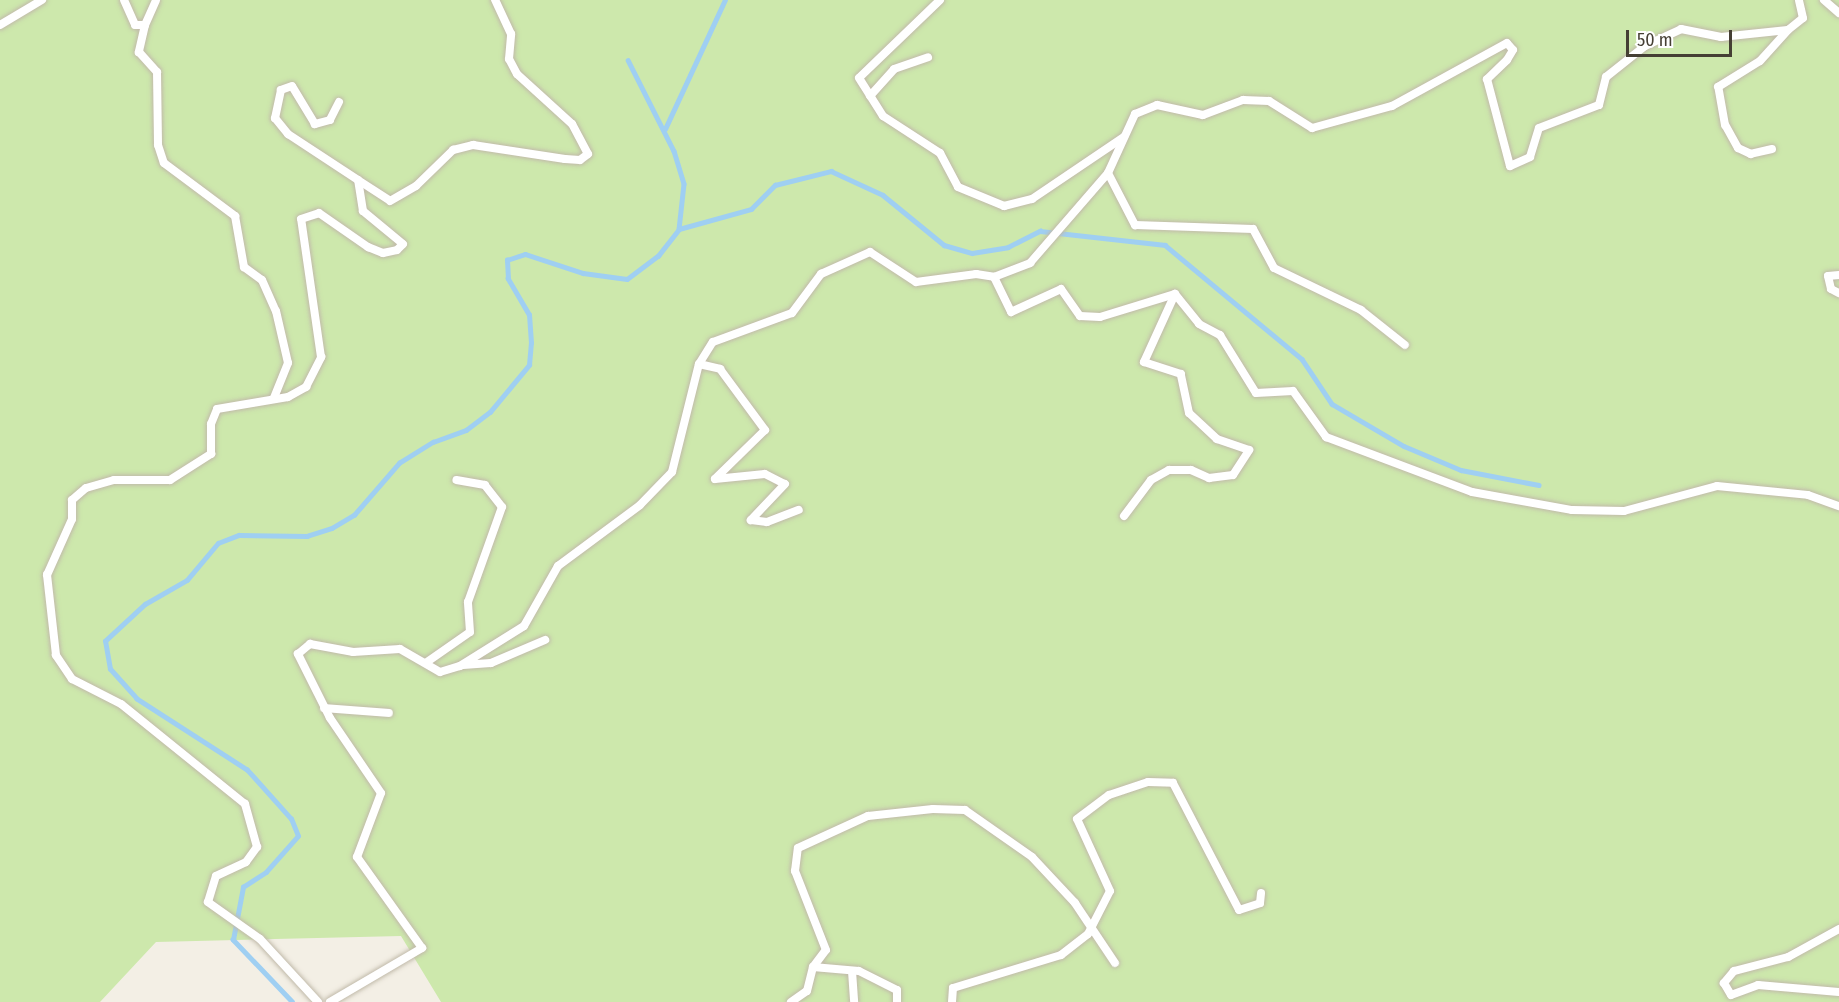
<!DOCTYPE html>
<html>
<head>
<meta charset="utf-8">
<style>
	body { margin:0 }
	#map { position:relative; width:1839px; height:1002px; overflow:hidden; background:#f3efe5; font-family:"Fira Sans Condensed",sans-serif }
	div>[style] { position:absolute }
	.green>* { inset:0; background:#cde8ac }
	.stream>* { height:4.5px; margin:-2.25px; padding:0 2.25px; transform-origin:2.25px; border-radius:2.25px; background:#9fcff2 }
	.roads { filter:drop-shadow(0 0 2px #c1baaa) drop-shadow(0 0 2px #c1baaa) }
	.service>* { height:8px; margin:-4px; padding:0 4px; transform-origin:4px; border-radius:4px; background:#fff }
	span { translate:-50% -50%; white-space:nowrap; text-align:center; line-height:1.15; -webkit-text-stroke:5px #fff; paint-order:stroke }
	.scale { position:absolute; left:1626px; top:30px; width:106px; height:27px; box-sizing:border-box; border:3px solid #453f34; border-top:0; padding-left:8px; font-size:18px; line-height:21px; white-space:nowrap; color:#453f34; -webkit-text-stroke:4px #fff; paint-order:stroke }
</style>
</head>
<body>
<div id="map">
	<div class="green">
		<div style="clip-path:polygon(0 0,1839px 0,1839px 1002px,441px 1002px,401px 936px,156px 942px,100px 1002px,0 1002px)"></div>
	</div>
	<div class="stream">
		<div style="left:628px;top:60px;width:102px;rotate:63.2deg"></div>
		<div style="left:674px;top:151px;width:34px;rotate:73deg"></div>
		<div style="left:684px;top:184px;width:45px;rotate:96.3deg"></div>
		<div style="left:665px;top:129px;width:142px;rotate:-65.1deg"></div>
		<div style="left:292px;top:1002px;width:86px;rotate:-133.6deg"></div>
		<div style="left:233px;top:940px;width:54px;rotate:-79.3deg"></div>
		<div style="left:243px;top:887px;width:27px;rotate:-33deg"></div>
		<div style="left:266px;top:872px;width:48px;rotate:-48.4deg"></div>
		<div style="left:298px;top:836px;width:18px;rotate:-112deg"></div>
		<div style="left:291px;top:819px;width:66px;rotate:-131.9deg"></div>
		<div style="left:247px;top:770px;width:131px;rotate:-147.2deg"></div>
		<div style="left:137px;top:699px;width:40px;rotate:-132deg"></div>
		<div style="left:110px;top:669px;width:28px;rotate:-100deg"></div>
		<div style="left:105px;top:641px;width:54px;rotate:-42.8deg"></div>
		<div style="left:145px;top:604px;width:48px;rotate:-29.7deg"></div>
		<div style="left:187px;top:580px;width:48px;rotate:-50deg"></div>
		<div style="left:218px;top:543px;width:22px;rotate:-21deg"></div>
		<div style="left:239px;top:535px;width:68px;rotate:0.8deg"></div>
		<div style="left:307px;top:536px;width:26px;rotate:-18deg"></div>
		<div style="left:332px;top:528px;width:26px;rotate:-31deg"></div>
		<div style="left:354px;top:515px;width:69px;rotate:-49.1deg"></div>
		<div style="left:399px;top:463px;width:40px;rotate:-32deg"></div>
		<div style="left:433px;top:442px;width:35px;rotate:-20deg"></div>
		<div style="left:466px;top:430px;width:30px;rotate:-37deg"></div>
		<div style="left:490px;top:412px;width:61px;rotate:-50.3deg"></div>
		<div style="left:529px;top:365px;width:22px;rotate:-85deg"></div>
		<div style="left:531px;top:343px;width:28px;rotate:-94deg"></div>
		<div style="left:529px;top:315px;width:42px;rotate:-120.3deg"></div>
		<div style="left:508px;top:279px;width:19px;rotate:-93deg"></div>
		<div style="left:507px;top:260px;width:19px;rotate:-18deg"></div>
		<div style="left:525px;top:254px;width:61px;rotate:18.1deg"></div>
		<div style="left:583px;top:273px;width:44px;rotate:7.8deg"></div>
		<div style="left:627px;top:279px;width:39px;rotate:-37deg"></div>
		<div style="left:658px;top:256px;width:34px;rotate:-52deg"></div>
		<div style="left:679px;top:229px;width:75px;rotate:-15.5deg"></div>
		<div style="left:751px;top:209px;width:34px;rotate:-45deg"></div>
		<div style="left:775px;top:185px;width:58px;rotate:-14deg"></div>
		<div style="left:831px;top:171px;width:57px;rotate:24.8deg"></div>
		<div style="left:883px;top:195px;width:79px;rotate:39.3deg"></div>
		<div style="left:944px;top:245px;width:29px;rotate:16deg"></div>
		<div style="left:972px;top:253px;width:36px;rotate:-9deg"></div>
		<div style="left:1008px;top:247px;width:36px;rotate:-27deg"></div>
		<div style="left:1040px;top:231px;width:126px;rotate:6.4deg"></div>
		<div style="left:1165px;top:245px;width:178px;rotate:39.8deg"></div>
		<div style="left:1302px;top:359px;width:54px;rotate:56.3deg"></div>
		<div style="left:1332px;top:404px;width:83px;rotate:30.3deg"></div>
		<div style="left:1404px;top:446px;width:62px;rotate:22.8deg"></div>
		<div style="left:1461px;top:470px;width:79px;rotate:10.9deg"></div>
	</div>
	<div class="roads">
		<div class="service">
			<div style="left:124px;top:0;width:27px;rotate:66deg"></div>
			<div style="left:135px;top:25px;width:10px"></div>
			<div style="left:145px;top:25px;width:27px;rotate:-66deg"></div>
			<div style="left:940px;top:0;width:112px;rotate:136.1deg"></div>
			<div style="left:859px;top:78px;width:45px;rotate:57.7deg"></div>
			<div style="left:883px;top:116px;width:68px;rotate:33deg"></div>
			<div style="left:940px;top:153px;width:38px;rotate:62deg"></div>
			<div style="left:958px;top:187px;width:50px;rotate:22.4deg"></div>
			<div style="left:1004px;top:206px;width:29px;rotate:-14deg"></div>
			<div style="left:1032px;top:199px;width:111px;rotate:-34deg"></div>
			<div style="left:1824px;top:0;width:20px;rotate:41deg"></div>
			<div style="left:0;top:25px;width:49px;rotate:-30.8deg"></div>
			<div style="left:145px;top:25px;width:28px;rotate:103deg"></div>
			<div style="left:139px;top:52px;width:27px;rotate:48deg"></div>
			<div style="left:157px;top:72px;width:73px;rotate:89.2deg"></div>
			<div style="left:158px;top:145px;width:19px;rotate:72deg"></div>
			<div style="left:164px;top:163px;width:89px;rotate:36.7deg"></div>
			<div style="left:235px;top:216px;width:52px;rotate:80deg"></div>
			<div style="left:244px;top:267px;width:22px;rotate:36deg"></div>
			<div style="left:262px;top:280px;width:34px;rotate:66deg"></div>
			<div style="left:276px;top:311px;width:53px;rotate:77deg"></div>
			<div style="left:288px;top:363px;width:38px;rotate:112deg"></div>
			<div style="left:870px;top:96px;width:36px;rotate:-48deg"></div>
			<div style="left:894px;top:69px;width:36px;rotate:-19deg"></div>
			<div style="left:339px;top:102px;width:20px;rotate:117deg"></div>
			<div style="left:330px;top:120px;width:16px;rotate:165deg"></div>
			<div style="left:315px;top:124px;width:44px;rotate:-121.2deg"></div>
			<div style="left:292px;top:86px;width:12px;rotate:160deg"></div>
			<div style="left:281px;top:90px;width:29px;rotate:102deg"></div>
			<div style="left:275px;top:118px;width:21px;rotate:51deg"></div>
			<div style="left:288px;top:134px;width:84px;rotate:33.3deg"></div>
			<div style="left:1772px;top:149px;width:22px;rotate:167deg"></div>
			<div style="left:1751px;top:154px;width:14px;rotate:-155deg"></div>
			<div style="left:1738px;top:148px;width:26px;rotate:-119deg"></div>
			<div style="left:1725px;top:125px;width:39px;rotate:-100deg"></div>
			<div style="left:1718px;top:87px;width:49px;rotate:-31.8deg"></div>
			<div style="left:1760px;top:61px;width:42px;rotate:-47.9deg"></div>
			<div style="left:1108px;top:173px;width:59px;rotate:62.6deg"></div>
			<div style="left:1135px;top:225px;width:118px;rotate:1.9deg"></div>
			<div style="left:1253px;top:229px;width:44px;rotate:61.7deg"></div>
			<div style="left:1274px;top:268px;width:97px;rotate:25.8deg"></div>
			<div style="left:1361px;top:310px;width:56px;rotate:38.5deg"></div>
			<div style="left:1839px;top:275px;width:11px;rotate:175deg"></div>
			<div style="left:1828px;top:276px;width:13px;rotate:77deg"></div>
			<div style="left:1831px;top:289px;width:9px;rotate:27deg"></div>
			<div style="left:994px;top:277px;width:39px;rotate:64deg"></div>
			<div style="left:1011px;top:312px;width:55px;rotate:-24.7deg"></div>
			<div style="left:1061px;top:289px;width:33px;rotate:55deg"></div>
			<div style="left:1080px;top:316px;width:20px;rotate:3deg"></div>
			<div style="left:1100px;top:317px;width:78px;rotate:-17deg"></div>
			<div style="left:1175px;top:294px;width:38px;rotate:51deg"></div>
			<div style="left:1199px;top:324px;width:24px;rotate:28deg"></div>
			<div style="left:1220px;top:335px;width:68px;rotate:58.2deg"></div>
			<div style="left:1256px;top:393px;width:37px;rotate:-3deg"></div>
			<div style="left:1293px;top:391px;width:57px;rotate:54.3deg"></div>
			<div style="left:1326px;top:437px;width:156px;rotate:20.6deg"></div>
			<div style="left:1472px;top:492px;width:102px;rotate:10.2deg"></div>
			<div style="left:1572px;top:510px;width:52px;rotate:1.1deg"></div>
			<div style="left:1624px;top:511px;width:96px;rotate:-15deg"></div>
			<div style="left:1717px;top:486px;width:91px;rotate:5.6deg"></div>
			<div style="left:1808px;top:495px;width:33px;rotate:20deg"></div>
			<div style="left:699px;top:364px;width:22px;rotate:13deg"></div>
			<div style="left:720px;top:369px;width:76px;rotate:53.6deg"></div>
			<div style="left:765px;top:430px;width:70px;rotate:135.6deg"></div>
			<div style="left:715px;top:479px;width:50px;rotate:-5.7deg"></div>
			<div style="left:765px;top:474px;width:22px;rotate:27deg"></div>
			<div style="left:785px;top:484px;width:50px;rotate:133.4deg"></div>
			<div style="left:751px;top:520px;width:16px;rotate:7deg"></div>
			<div style="left:767px;top:522px;width:34px;rotate:-21deg"></div>
			<div style="left:1124px;top:516px;width:45px;rotate:-53.1deg"></div>
			<div style="left:1151px;top:480px;width:21px;rotate:-29deg"></div>
			<div style="left:1169px;top:470px;width:22px"></div>
			<div style="left:1191px;top:470px;width:20px;rotate:24deg"></div>
			<div style="left:1209px;top:478px;width:24px;rotate:-7deg"></div>
			<div style="left:1233px;top:475px;width:30px;rotate:-57deg"></div>
			<div style="left:1249px;top:450px;width:34px;rotate:-161deg"></div>
			<div style="left:1217px;top:439px;width:38px;rotate:-137deg"></div>
			<div style="left:1189px;top:413px;width:40px;rotate:-102deg"></div>
			<div style="left:1181px;top:374px;width:39px;rotate:-162deg"></div>
			<div style="left:1144px;top:362px;width:75px;rotate:-65.5deg"></div>
			<div style="left:427px;top:662px;width:52px;rotate:-34.9deg"></div>
			<div style="left:470px;top:632px;width:30px;rotate:-94deg"></div>
			<div style="left:468px;top:602px;width:101px;rotate:-70.3deg"></div>
			<div style="left:502px;top:507px;width:28px;rotate:-128deg"></div>
			<div style="left:485px;top:485px;width:29px;rotate:-170deg"></div>
			<div style="left:463px;top:665px;width:28px;rotate:-4deg"></div>
			<div style="left:491px;top:663px;width:59px;rotate:-23.1deg"></div>
			<div style="left:324px;top:708px;width:65px;rotate:4.4deg"></div>
			<div style="left:1839px;top:929px;width:58px;rotate:151.2deg"></div>
			<div style="left:1788px;top:957px;width:56px;rotate:165.5deg"></div>
			<div style="left:1734px;top:971px;width:16px;rotate:130deg"></div>
			<div style="left:1724px;top:983px;width:14px;rotate:60deg"></div>
			<div style="left:1731px;top:995px;width:29px;rotate:-20deg"></div>
			<div style="left:1758px;top:985px;width:81px;rotate:4.9deg"></div>
			<div style="left:813px;top:967px;width:21px;rotate:-53deg"></div>
			<div style="left:826px;top:950px;width:85px;rotate:-111.4deg"></div>
			<div style="left:795px;top:871px;width:23px;rotate:-83deg"></div>
			<div style="left:798px;top:848px;width:77px;rotate:-24.6deg"></div>
			<div style="left:868px;top:816px;width:65px;rotate:-6.1deg"></div>
			<div style="left:933px;top:809px;width:32px;rotate:2deg"></div>
			<div style="left:965px;top:810px;width:82px;rotate:35deg"></div>
			<div style="left:1032px;top:857px;width:63px;rotate:46.9deg"></div>
			<div style="left:1075px;top:903px;width:72px;rotate:56.3deg"></div>
			<div style="left:852px;top:971px;width:31px;rotate:86deg"></div>
			<div style="left:318px;top:1002px;width:86px;rotate:-132.6deg"></div>
			<div style="left:260px;top:939px;width:64px;rotate:-144.6deg"></div>
			<div style="left:208px;top:902px;width:27px;rotate:-73deg"></div>
			<div style="left:216px;top:876px;width:33px;rotate:-25deg"></div>
			<div style="left:246px;top:862px;width:19px;rotate:-54deg"></div>
			<div style="left:257px;top:847px;width:45px;rotate:-105.6deg"></div>
			<div style="left:245px;top:804px;width:159px;rotate:-141.1deg"></div>
			<div style="left:121px;top:704px;width:55px;rotate:-153deg"></div>
			<div style="left:72px;top:679px;width:29px;rotate:-124deg"></div>
			<div style="left:56px;top:655px;width:81px;rotate:-96.4deg"></div>
			<div style="left:47px;top:575px;width:61px;rotate:-65.9deg"></div>
			<div style="left:72px;top:519px;width:19px;rotate:-90deg"></div>
			<div style="left:72px;top:500px;width:18px;rotate:-41deg"></div>
			<div style="left:86px;top:488px;width:29px;rotate:-16deg"></div>
			<div style="left:114px;top:480px;width:56px"></div>
			<div style="left:170px;top:480px;width:49px;rotate:-32.4deg"></div>
			<div style="left:211px;top:454px;width:30px;rotate:-90deg"></div>
			<div style="left:211px;top:424px;width:16px;rotate:-68deg"></div>
			<div style="left:217px;top:409px;width:72px;rotate:-9.6deg"></div>
			<div style="left:288px;top:397px;width:21px;rotate:-29deg"></div>
			<div style="left:306px;top:387px;width:34px;rotate:-63deg"></div>
			<div style="left:321px;top:357px;width:139px;rotate:-98.2deg"></div>
			<div style="left:301px;top:219px;width:19px;rotate:-18deg"></div>
			<div style="left:319px;top:213px;width:60px;rotate:34.8deg"></div>
			<div style="left:368px;top:247px;width:16px;rotate:22deg"></div>
			<div style="left:383px;top:253px;width:14px;rotate:-12deg"></div>
			<div style="left:397px;top:250px;width:8px;rotate:-45deg"></div>
			<div style="left:403px;top:244px;width:52px;rotate:-140.5deg"></div>
			<div style="left:363px;top:211px;width:31px;rotate:-99deg"></div>
			<div style="left:358px;top:180px;width:38px;rotate:33deg"></div>
			<div style="left:390px;top:201px;width:30px;rotate:-30deg"></div>
			<div style="left:416px;top:186px;width:52px;rotate:-44.2deg"></div>
			<div style="left:453px;top:150px;width:21px;rotate:-14deg"></div>
			<div style="left:473px;top:145px;width:93px;rotate:8.7deg"></div>
			<div style="left:565px;top:159px;width:15px;rotate:4deg"></div>
			<div style="left:580px;top:160px;width:10px;rotate:-37deg"></div>
			<div style="left:588px;top:154px;width:34px;rotate:-118deg"></div>
			<div style="left:572px;top:124px;width:74px;rotate:-137.7deg"></div>
			<div style="left:517px;top:74px;width:17px;rotate:-118deg"></div>
			<div style="left:509px;top:59px;width:25px;rotate:-85deg"></div>
			<div style="left:511px;top:34px;width:38px;rotate:-115deg"></div>
			<div style="left:330px;top:1002px;width:107px;rotate:-30.4deg"></div>
			<div style="left:422px;top:948px;width:112px;rotate:-125.5deg"></div>
			<div style="left:357px;top:857px;width:68px;rotate:-69.4deg"></div>
			<div style="left:381px;top:793px;width:91px;rotate:-124.2deg"></div>
			<div style="left:330px;top:718px;width:72px;rotate:-116.6deg"></div>
			<div style="left:298px;top:654px;width:16px;rotate:-40deg"></div>
			<div style="left:310px;top:644px;width:44px;rotate:10.5deg"></div>
			<div style="left:353px;top:652px;width:47px;rotate:-3.7deg"></div>
			<div style="left:400px;top:649px;width:46px;rotate:29.9deg"></div>
			<div style="left:440px;top:672px;width:21px;rotate:-17deg"></div>
			<div style="left:460px;top:666px;width:75px;rotate:-32deg"></div>
			<div style="left:524px;top:626px;width:69px;rotate:-60.5deg"></div>
			<div style="left:558px;top:566px;width:102px;rotate:-36.6deg"></div>
			<div style="left:640px;top:505px;width:46px;rotate:-45.9deg"></div>
			<div style="left:672px;top:472px;width:111px;rotate:-76deg"></div>
			<div style="left:699px;top:364px;width:26px;rotate:-58deg"></div>
			<div style="left:713px;top:342px;width:84px;rotate:-20.2deg"></div>
			<div style="left:792px;top:313px;width:49px;rotate:-53.4deg"></div>
			<div style="left:821px;top:274px;width:54px;rotate:-24.2deg"></div>
			<div style="left:870px;top:252px;width:55px;rotate:33.1deg"></div>
			<div style="left:916px;top:282px;width:61px;rotate:-7.6deg"></div>
			<div style="left:976px;top:274px;width:18px;rotate:9deg"></div>
			<div style="left:994px;top:277px;width:39px;rotate:-21deg"></div>
			<div style="left:1030px;top:263px;width:119px;rotate:-49.1deg"></div>
			<div style="left:1108px;top:173px;width:65px;rotate:-65.4deg"></div>
			<div style="left:1135px;top:114px;width:24px;rotate:-22deg"></div>
			<div style="left:1157px;top:105px;width:47px;rotate:12.3deg"></div>
			<div style="left:1203px;top:115px;width:43px;rotate:-20.6deg"></div>
			<div style="left:1243px;top:100px;width:26px;rotate:2deg"></div>
			<div style="left:1269px;top:101px;width:51px;rotate:32.1deg"></div>
			<div style="left:1312px;top:128px;width:83px;rotate:-15.4deg"></div>
			<div style="left:1392px;top:106px;width:131px;rotate:-28.7deg"></div>
			<div style="left:1507px;top:43px;width:9px;rotate:49deg"></div>
			<div style="left:1513px;top:50px;width:12px;rotate:121deg"></div>
			<div style="left:1507px;top:60px;width:28px;rotate:136deg"></div>
			<div style="left:1487px;top:79px;width:90px;rotate:75.2deg"></div>
			<div style="left:1510px;top:166px;width:22px;rotate:-24deg"></div>
			<div style="left:1530px;top:157px;width:30px;rotate:-73deg"></div>
			<div style="left:1539px;top:128px;width:64px;rotate:-21deg"></div>
			<div style="left:1599px;top:105px;width:29px;rotate:-76deg"></div>
			<div style="left:1606px;top:77px;width:50px;rotate:-38.5deg"></div>
			<div style="left:1645px;top:46px;width:40px;rotate:-25deg"></div>
			<div style="left:1681px;top:29px;width:41px;rotate:11.3deg"></div>
			<div style="left:1721px;top:37px;width:67px;rotate:-6deg"></div>
			<div style="left:1788px;top:30px;width:19px;rotate:-39deg"></div>
			<div style="left:1803px;top:18px;width:18px;rotate:-103deg"></div>
			<div style="left:791px;top:1002px;width:19px;rotate:-35deg"></div>
			<div style="left:807px;top:991px;width:25px;rotate:-76deg"></div>
			<div style="left:813px;top:967px;width:46px;rotate:5deg"></div>
			<div style="left:859px;top:971px;width:42px;rotate:26.6deg"></div>
			<div style="left:897px;top:990px;width:12px;rotate:90deg"></div>
			<div style="left:952px;top:1002px;width:14px;rotate:-86deg"></div>
			<div style="left:953px;top:988px;width:113px;rotate:-17deg"></div>
			<div style="left:1061px;top:955px;width:34px;rotate:-38deg"></div>
			<div style="left:1088px;top:934px;width:48px;rotate:-62.9deg"></div>
			<div style="left:1110px;top:891px;width:79px;rotate:-114.6deg"></div>
			<div style="left:1077px;top:819px;width:40px;rotate:-37deg"></div>
			<div style="left:1109px;top:795px;width:41px;rotate:-18.4deg"></div>
			<div style="left:1148px;top:782px;width:25px;rotate:2deg"></div>
			<div style="left:1173px;top:783px;width:143px;rotate:62.5deg"></div>
			<div style="left:1239px;top:910px;width:22px;rotate:-18deg"></div>
			<div style="left:1260px;top:903px;width:10px;rotate:-84deg"></div>
		</div>
	</div>
	<div class="scale">50 m</div>
</div>
</body>
</html>
